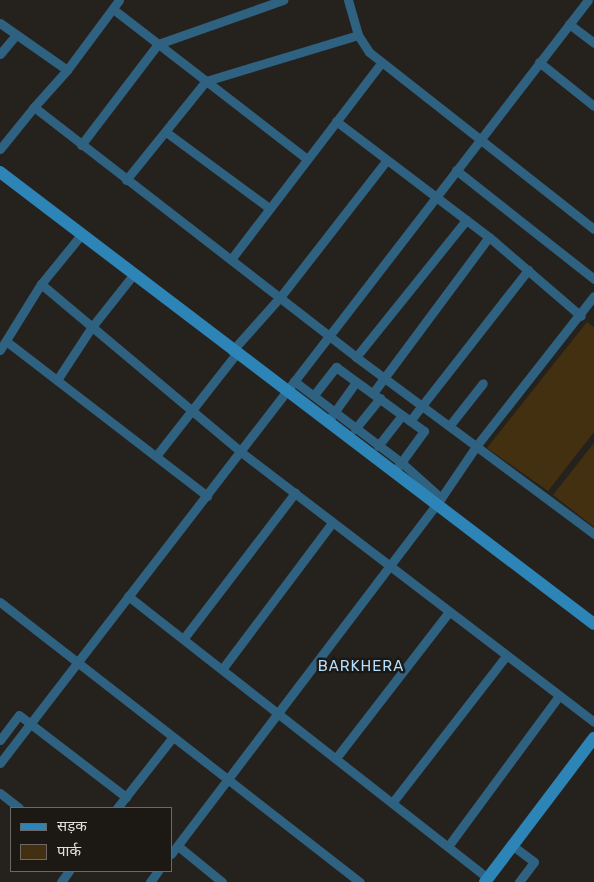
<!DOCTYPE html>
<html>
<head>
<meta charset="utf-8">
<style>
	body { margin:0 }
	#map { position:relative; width:594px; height:882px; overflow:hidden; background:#25221e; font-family:Rubik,"Noto Sans Devanagari",sans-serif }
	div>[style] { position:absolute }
	.green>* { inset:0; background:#423010 }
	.minor>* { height:9px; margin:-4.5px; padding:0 4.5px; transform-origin:4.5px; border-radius:4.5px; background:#2f6181 }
	.secondary>* { height:12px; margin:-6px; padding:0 6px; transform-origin:6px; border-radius:6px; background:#2d84b6 }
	span { translate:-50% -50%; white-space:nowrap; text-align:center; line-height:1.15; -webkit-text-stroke:5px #1c1915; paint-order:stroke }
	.neighbourhood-label { font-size:15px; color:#b5dffd; letter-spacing:1px }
	.legend { position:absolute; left:10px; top:807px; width:162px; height:65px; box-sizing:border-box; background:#1c1915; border:1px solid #6b6865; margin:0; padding:6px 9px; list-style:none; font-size:15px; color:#e1dfdc }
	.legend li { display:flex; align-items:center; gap:10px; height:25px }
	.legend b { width:25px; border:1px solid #6b6865 }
</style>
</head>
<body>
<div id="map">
	<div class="green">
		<div style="clip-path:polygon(587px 322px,594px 327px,594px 432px,548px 491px,487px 448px)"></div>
		<div style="clip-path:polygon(594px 443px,594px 527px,553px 495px)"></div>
	</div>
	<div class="minor">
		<div style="left:119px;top:0;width:87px;rotate:126.6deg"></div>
		<div style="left:67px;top:70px;width:50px;rotate:131.7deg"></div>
		<div style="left:34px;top:107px;width:408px;rotate:37.8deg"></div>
		<div style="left:356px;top:357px;width:297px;rotate:36.6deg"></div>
		<div style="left:348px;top:0;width:36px;rotate:74deg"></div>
		<div style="left:358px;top:35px;width:20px;rotate:57deg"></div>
		<div style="left:369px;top:52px;width:286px;rotate:38.2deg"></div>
		<div style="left:113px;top:9px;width:244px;rotate:37.7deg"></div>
		<div style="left:0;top:23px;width:82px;rotate:35deg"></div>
		<div style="left:569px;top:24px;width:31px;rotate:37deg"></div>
		<div style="left:0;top:54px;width:25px;rotate:-50deg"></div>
		<div style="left:539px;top:62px;width:70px;rotate:38.7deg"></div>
		<div style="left:336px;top:121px;width:192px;rotate:37.2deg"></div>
		<div style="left:489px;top:237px;width:121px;rotate:40.7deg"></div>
		<div style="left:166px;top:132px;width:128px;rotate:36.4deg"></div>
		<div style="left:81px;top:145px;width:127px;rotate:-52.7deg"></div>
		<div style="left:158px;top:44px;width:133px;rotate:-19.4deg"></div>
		<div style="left:0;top:149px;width:54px;rotate:-51deg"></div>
		<div style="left:456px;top:170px;width:176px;rotate:38.3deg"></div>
		<div style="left:126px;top:180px;width:127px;rotate:-51.1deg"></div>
		<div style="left:206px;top:81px;width:159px;rotate:-16.8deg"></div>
		<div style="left:232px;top:258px;width:245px;rotate:-52.6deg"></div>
		<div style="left:41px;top:284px;width:261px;rotate:40deg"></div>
		<div style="left:241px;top:452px;width:444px;rotate:37.4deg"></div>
		<div style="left:6px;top:341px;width:254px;rotate:37.6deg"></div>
		<div style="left:0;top:350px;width:78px;rotate:-58.2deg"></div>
		<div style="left:41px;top:284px;width:63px;rotate:-50.8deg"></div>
		<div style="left:232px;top:351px;width:74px;rotate:-48.3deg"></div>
		<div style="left:281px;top:296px;width:172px;rotate:-52.1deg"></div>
		<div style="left:356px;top:357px;width:176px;rotate:-51.2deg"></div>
		<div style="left:57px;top:380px;width:62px;rotate:-56.8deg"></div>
		<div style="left:91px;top:328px;width:68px;rotate:-51.6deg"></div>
		<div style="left:294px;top:381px;width:136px;rotate:37.2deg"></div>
		<div style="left:402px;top:463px;width:52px;rotate:41.9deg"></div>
		<div style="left:373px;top:393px;width:194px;rotate:-53.4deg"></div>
		<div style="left:314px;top:395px;width:36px;rotate:-52deg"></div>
		<div style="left:336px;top:367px;width:109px;rotate:36deg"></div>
		<div style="left:424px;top:431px;width:49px;rotate:125.9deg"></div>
		<div style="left:331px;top:417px;width:43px;rotate:-54.5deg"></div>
		<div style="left:410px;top:421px;width:192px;rotate:-52deg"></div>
		<div style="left:450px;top:425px;width:53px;rotate:-51.8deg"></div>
		<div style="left:355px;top:429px;width:40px;rotate:-51deg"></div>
		<div style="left:378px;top:446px;width:39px;rotate:-52deg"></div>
		<div style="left:156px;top:456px;width:130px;rotate:-51.9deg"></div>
		<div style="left:128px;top:596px;width:457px;rotate:38.1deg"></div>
		<div style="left:0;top:602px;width:456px;rotate:37.9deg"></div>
		<div style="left:184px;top:638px;width:183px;rotate:-52.6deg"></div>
		<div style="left:223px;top:668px;width:181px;rotate:-53.1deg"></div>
		<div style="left:0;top:740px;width:31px;rotate:-53deg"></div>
		<div style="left:19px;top:715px;width:135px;rotate:37.5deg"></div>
		<div style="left:336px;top:758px;width:185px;rotate:-52.3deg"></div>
		<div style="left:0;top:763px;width:963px;rotate:-52.38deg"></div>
		<div style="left:0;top:793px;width:24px;rotate:38deg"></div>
		<div style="left:392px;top:803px;width:186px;rotate:-52.2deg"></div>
		<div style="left:117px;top:808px;width:89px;rotate:-51.8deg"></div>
		<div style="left:449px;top:845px;width:185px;rotate:-53.6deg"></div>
		<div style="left:178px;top:846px;width:57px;rotate:39.3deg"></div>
		<div style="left:513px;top:846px;width:26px;rotate:37deg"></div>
		<div style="left:534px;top:862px;width:25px;rotate:127deg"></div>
		<div style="left:171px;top:854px;width:447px;rotate:-52.8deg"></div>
		<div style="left:441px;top:498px;width:64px;rotate:-55.8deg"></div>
		<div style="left:477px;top:445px;width:189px;rotate:-51.9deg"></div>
		<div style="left:61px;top:882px;width:14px;rotate:-54deg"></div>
		<div style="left:150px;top:882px;width:14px;rotate:-54deg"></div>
	</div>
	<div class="secondary">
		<div style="left:0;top:172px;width:746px;rotate:37.27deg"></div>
		<div style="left:485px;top:882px;width:181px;rotate:-52.9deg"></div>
	</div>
	<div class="neighbourhood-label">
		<span style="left:361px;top:667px">BARKHERA</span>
	</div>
	<ul class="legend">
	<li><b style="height:6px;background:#2d84b6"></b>सड़क</li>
	<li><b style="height:14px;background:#423010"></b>पार्क</li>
	</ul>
</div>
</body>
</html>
